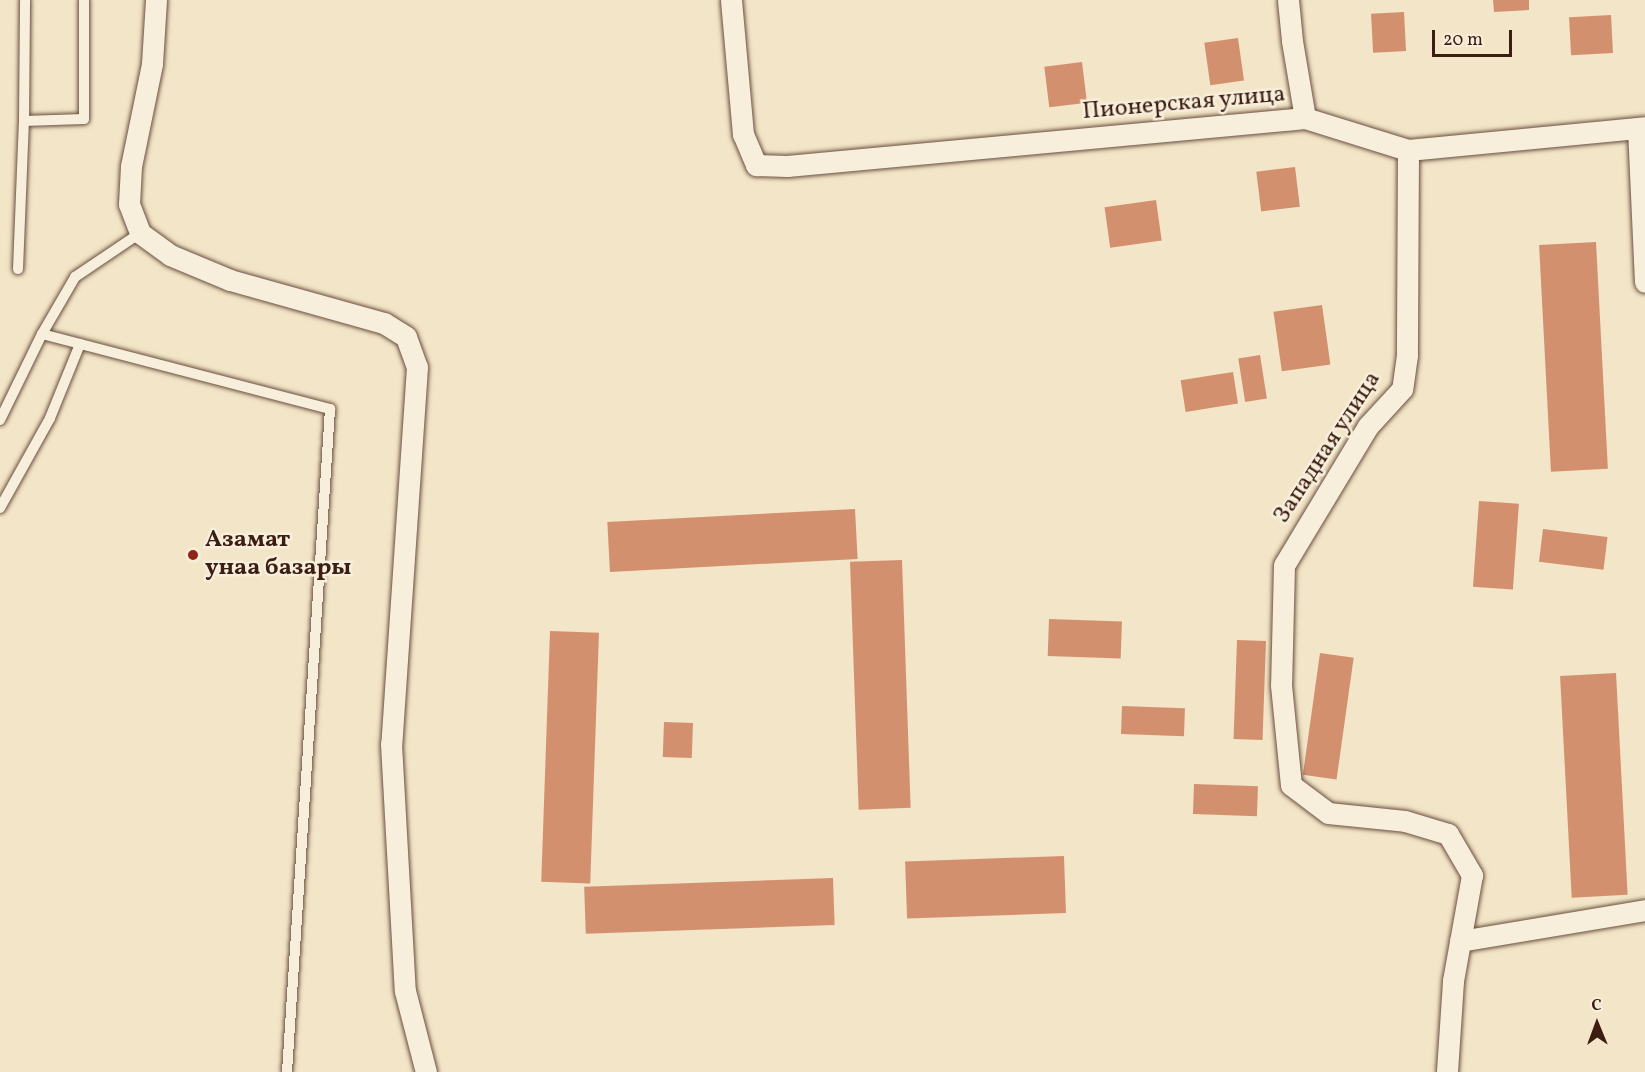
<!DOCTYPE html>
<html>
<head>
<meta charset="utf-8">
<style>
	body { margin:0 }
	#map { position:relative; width:1645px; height:1072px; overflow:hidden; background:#f3e5c7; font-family:Vollkorn,serif }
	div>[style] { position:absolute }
	.building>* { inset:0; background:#d3906e; transform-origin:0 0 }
	.roads { filter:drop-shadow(0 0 2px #694f3f) drop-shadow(0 0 2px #694f3f) }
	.lane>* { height:10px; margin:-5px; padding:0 5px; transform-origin:5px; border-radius:5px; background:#f7eedb }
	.street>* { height:21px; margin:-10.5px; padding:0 10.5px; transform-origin:10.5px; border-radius:10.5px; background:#f7eedb }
	.dots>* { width:16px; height:16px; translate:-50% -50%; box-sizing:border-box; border:3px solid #f7eedb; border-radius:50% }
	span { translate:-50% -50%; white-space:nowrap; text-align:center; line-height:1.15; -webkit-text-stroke:5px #f7eedb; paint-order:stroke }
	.street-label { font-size:24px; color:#3b1d12 }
	.poi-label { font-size:24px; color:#3b1d12; font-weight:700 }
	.left { translate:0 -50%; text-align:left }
	.north { position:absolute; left:1567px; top:994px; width:60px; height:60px; -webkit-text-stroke:4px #f7eedb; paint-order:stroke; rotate:359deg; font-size:16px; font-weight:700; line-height:24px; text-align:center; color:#3b1d12 }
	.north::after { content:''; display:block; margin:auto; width:21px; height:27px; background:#3b1d12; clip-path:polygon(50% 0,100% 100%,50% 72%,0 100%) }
	.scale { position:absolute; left:1432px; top:30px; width:80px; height:27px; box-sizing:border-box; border:3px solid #3b1d12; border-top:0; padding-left:8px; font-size:18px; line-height:21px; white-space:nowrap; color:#3b1d12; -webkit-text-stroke:4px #f7eedb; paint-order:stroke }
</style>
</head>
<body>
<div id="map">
	<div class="building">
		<div style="clip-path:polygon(1493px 0,1529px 0,1529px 10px,1494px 12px)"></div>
		<div style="left:1404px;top:12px;width:39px;height:33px;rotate:87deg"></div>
		<div style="left:1611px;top:15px;width:38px;height:42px;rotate:87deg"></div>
		<div style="left:1238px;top:38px;width:43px;height:34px;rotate:82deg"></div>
		<div style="left:1082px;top:62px;width:41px;height:38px;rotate:83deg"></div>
		<div style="left:1295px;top:167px;width:40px;height:39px;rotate:83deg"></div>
		<div style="left:1156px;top:200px;width:41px;height:52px;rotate:82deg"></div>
		<div style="left:1596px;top:242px;width:227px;height:57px;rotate:87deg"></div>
		<div style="left:1322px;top:305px;width:60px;height:49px;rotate:82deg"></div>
		<div style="left:1260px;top:355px;width:44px;height:22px;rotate:81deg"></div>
		<div style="left:1233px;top:372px;width:32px;height:53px;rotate:81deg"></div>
		<div style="left:1479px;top:501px;width:40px;height:86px;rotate:4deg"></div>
		<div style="left:855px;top:509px;width:50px;height:248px;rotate:87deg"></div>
		<div style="left:1543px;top:529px;width:65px;height:33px;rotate:7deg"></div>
		<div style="left:902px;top:560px;width:248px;height:52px;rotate:88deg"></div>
		<div style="left:1049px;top:619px;width:73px;height:37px;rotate:2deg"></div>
		<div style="left:550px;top:631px;width:49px;height:251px;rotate:2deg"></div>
		<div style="left:1237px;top:640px;width:29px;height:99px;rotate:2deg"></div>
		<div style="left:1320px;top:653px;width:34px;height:123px;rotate:8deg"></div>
		<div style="left:1616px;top:673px;width:222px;height:56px;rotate:87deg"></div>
		<div style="left:1122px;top:706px;width:63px;height:28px;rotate:2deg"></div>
		<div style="left:664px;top:722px;width:29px;height:35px;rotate:2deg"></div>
		<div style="left:1194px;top:784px;width:64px;height:30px;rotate:2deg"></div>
		<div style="left:1064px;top:856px;width:57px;height:159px;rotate:88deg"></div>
		<div style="left:833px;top:878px;width:47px;height:249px;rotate:88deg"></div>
	</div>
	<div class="roads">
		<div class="lane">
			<div style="left:24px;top:121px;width:60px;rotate:-1.9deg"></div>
			<div style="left:84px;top:119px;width:119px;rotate:-90deg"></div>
			<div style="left:18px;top:269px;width:148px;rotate:-87.7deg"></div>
			<div style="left:24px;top:121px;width:121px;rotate:-89.5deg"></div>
			<div style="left:42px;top:334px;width:298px;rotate:14.6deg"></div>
			<div style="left:330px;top:409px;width:664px;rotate:93.71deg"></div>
			<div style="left:0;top:420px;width:96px;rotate:-64deg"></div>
			<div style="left:42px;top:334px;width:66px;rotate:-59.9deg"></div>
			<div style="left:75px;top:277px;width:78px;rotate:-34.1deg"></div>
			<div style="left:0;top:508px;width:103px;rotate:-60.9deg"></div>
			<div style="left:50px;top:418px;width:80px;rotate:-67.9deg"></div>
		</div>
		<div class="street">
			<div style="left:156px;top:0;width:64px;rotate:93.6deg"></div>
			<div style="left:152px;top:64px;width:104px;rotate:101.6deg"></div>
			<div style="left:131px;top:166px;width:38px;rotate:93deg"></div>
			<div style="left:129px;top:204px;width:31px;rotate:69deg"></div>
			<div style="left:140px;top:233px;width:37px;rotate:36deg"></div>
			<div style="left:170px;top:255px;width:65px;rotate:22.6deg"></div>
			<div style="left:230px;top:280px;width:160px;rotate:15.6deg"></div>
			<div style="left:384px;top:323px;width:26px;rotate:32deg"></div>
			<div style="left:406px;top:337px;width:32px;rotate:70deg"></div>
			<div style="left:417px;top:367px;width:378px;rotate:93.9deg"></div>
			<div style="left:391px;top:744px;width:247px;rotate:86.8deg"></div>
			<div style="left:405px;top:991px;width:84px;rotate:75.5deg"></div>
			<div style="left:731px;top:0;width:135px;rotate:84.9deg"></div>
			<div style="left:743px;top:134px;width:34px;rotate:67deg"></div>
			<div style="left:756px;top:165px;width:31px;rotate:2deg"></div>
			<div style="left:787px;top:166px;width:520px;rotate:-5.29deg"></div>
			<div style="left:1305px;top:118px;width:108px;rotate:17.3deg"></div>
			<div style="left:1408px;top:150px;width:238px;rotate:-5.5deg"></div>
			<div style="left:1288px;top:0;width:41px;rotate:84.4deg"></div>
			<div style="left:1292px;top:41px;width:78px;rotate:80.4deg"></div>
			<div style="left:1638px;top:128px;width:154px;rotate:87.4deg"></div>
			<div style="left:1408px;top:150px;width:205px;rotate:90.3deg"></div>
			<div style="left:1407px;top:355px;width:34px;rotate:98deg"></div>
			<div style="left:1402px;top:389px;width:50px;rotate:132.6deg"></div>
			<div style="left:1368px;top:426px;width:162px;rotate:121.1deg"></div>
			<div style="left:1284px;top:565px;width:120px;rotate:91.4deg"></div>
			<div style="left:1281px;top:685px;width:100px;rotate:84.3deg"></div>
			<div style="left:1291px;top:785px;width:46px;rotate:37.1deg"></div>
			<div style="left:1328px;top:813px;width:77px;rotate:5.9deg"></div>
			<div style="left:1405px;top:821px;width:45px;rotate:16.8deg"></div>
			<div style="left:1448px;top:834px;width:48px;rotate:59.7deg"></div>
			<div style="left:1472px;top:875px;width:108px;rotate:100.2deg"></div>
			<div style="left:1453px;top:981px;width:91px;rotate:93.8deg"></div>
			<div style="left:1460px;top:941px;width:188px;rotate:-9.5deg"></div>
		</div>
	</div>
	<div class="dots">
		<div style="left:193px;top:555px;background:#8f2418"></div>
	</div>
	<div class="street-label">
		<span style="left:1184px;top:104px;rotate:-5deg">Пионерская улица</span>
		<span style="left:1328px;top:448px;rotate:-57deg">Западная улица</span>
	</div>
	<div class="poi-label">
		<span class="left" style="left:205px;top:555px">Азамат<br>унаа базары</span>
	</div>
	<div class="north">С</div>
	<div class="scale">20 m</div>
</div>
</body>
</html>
